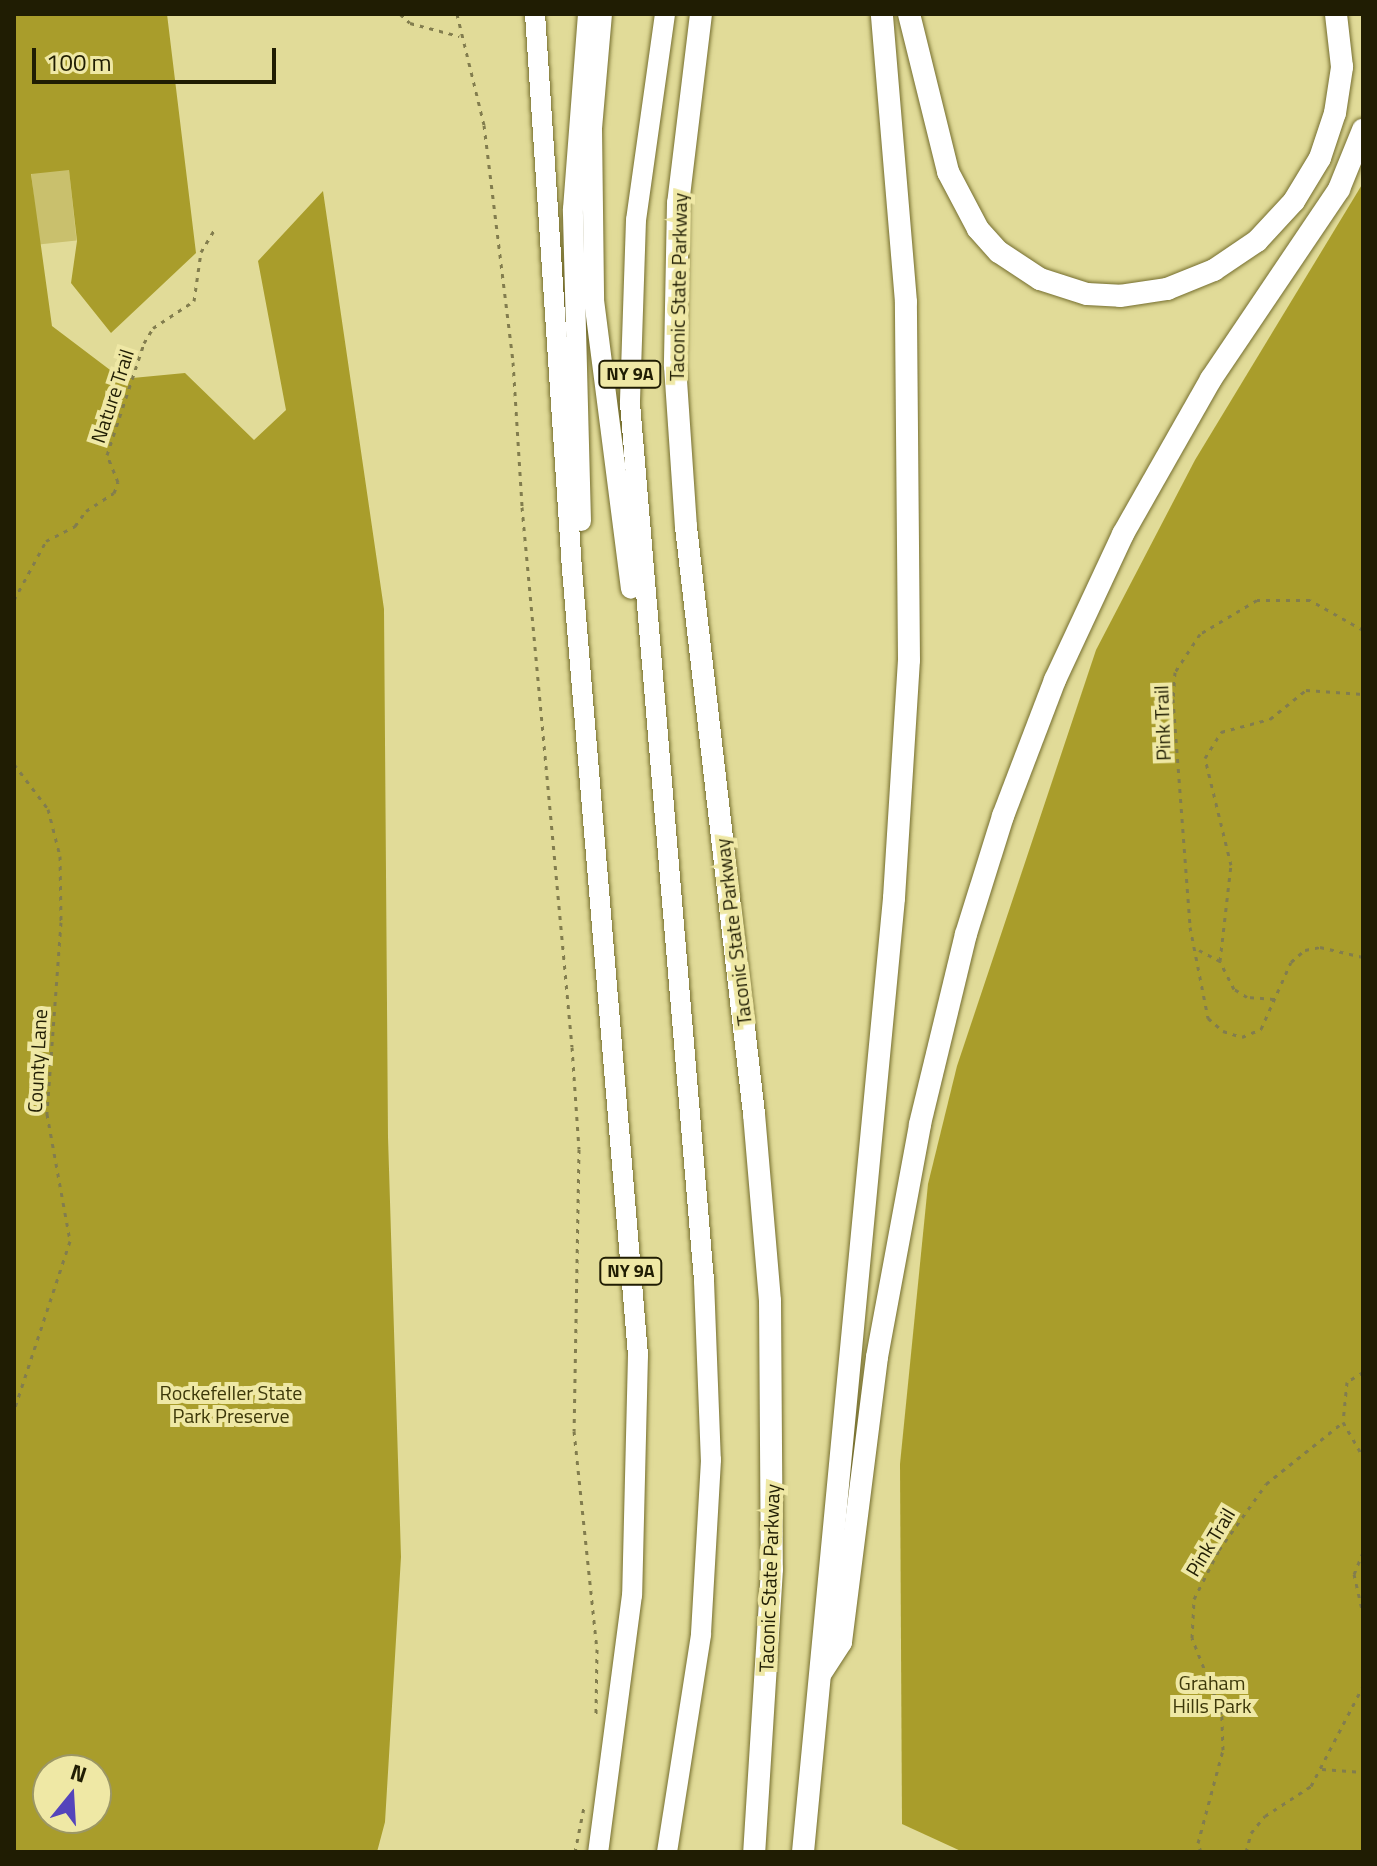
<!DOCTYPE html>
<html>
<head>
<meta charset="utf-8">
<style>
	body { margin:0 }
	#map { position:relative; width:1377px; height:1866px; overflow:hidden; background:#e1db98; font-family:"Titillium Web",sans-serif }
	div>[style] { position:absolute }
	.green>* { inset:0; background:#c9c06d; transform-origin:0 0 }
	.forest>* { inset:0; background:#a99d2b }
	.path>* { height:3px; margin-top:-1.5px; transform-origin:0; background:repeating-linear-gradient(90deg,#827d4e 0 4px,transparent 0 10px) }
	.roads { filter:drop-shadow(0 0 2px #756e2e) drop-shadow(0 0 2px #756e2e) }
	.primary>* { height:20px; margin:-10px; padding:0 10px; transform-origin:10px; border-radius:10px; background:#fff }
	.motorway>* { height:22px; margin:-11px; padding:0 11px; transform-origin:11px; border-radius:11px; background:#fff }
	span { translate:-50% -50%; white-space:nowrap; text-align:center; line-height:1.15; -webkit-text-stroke:8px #efe8a5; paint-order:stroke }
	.shield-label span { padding:2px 6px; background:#efe8a5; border:2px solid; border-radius:6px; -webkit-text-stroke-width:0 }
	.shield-label { font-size:18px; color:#201d03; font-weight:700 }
	.street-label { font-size:20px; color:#201d03 }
	.park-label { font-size:20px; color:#3d3809 }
	.frame { position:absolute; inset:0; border:16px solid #201d03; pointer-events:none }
	.north { position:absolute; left:32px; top:1754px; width:80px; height:80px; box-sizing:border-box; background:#efe8a5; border:2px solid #9c9764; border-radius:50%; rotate:18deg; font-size:22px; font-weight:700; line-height:32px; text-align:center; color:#201d03 }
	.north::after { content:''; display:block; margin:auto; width:28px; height:36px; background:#5444bb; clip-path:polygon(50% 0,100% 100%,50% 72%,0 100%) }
	.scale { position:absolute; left:32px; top:48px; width:244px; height:36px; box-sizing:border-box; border:4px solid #201d03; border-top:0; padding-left:10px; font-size:24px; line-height:28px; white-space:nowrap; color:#201d03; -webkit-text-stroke:6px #efe8a5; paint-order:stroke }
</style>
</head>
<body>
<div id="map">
	<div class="green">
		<div style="left:69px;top:169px;width:72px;height:38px;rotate:84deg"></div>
	</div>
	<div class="forest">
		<div style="clip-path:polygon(evenodd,14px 14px,167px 14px,196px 253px,111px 333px,71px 283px,77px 241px,69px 170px,31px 174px,52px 326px,122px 379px,185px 373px,254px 440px,286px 410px,258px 261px,323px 191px,384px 609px,388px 1137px,401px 1557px,385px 1822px,377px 1852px,14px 1852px,14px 14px,48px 1770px,96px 1770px,96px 1818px,48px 1818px,48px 1770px)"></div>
		<div style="clip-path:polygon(1363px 183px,1363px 1852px,963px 1852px,902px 1824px,900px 1464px,928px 1184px,957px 1066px,1096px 650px,1195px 460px)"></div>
	</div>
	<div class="path">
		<div style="left:400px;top:14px;width:13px;rotate:42deg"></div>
		<div style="left:410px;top:23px;width:51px;rotate:14.9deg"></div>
		<div style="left:457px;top:14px;width:114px;rotate:76.3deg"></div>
		<div style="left:484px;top:125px;width:239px;rotate:83deg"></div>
		<div style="left:513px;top:362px;width:145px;rotate:86.4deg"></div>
		<div style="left:522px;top:507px;width:542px;rotate:84.71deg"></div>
		<div style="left:572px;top:1047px;width:102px;rotate:86.1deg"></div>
		<div style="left:579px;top:1149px;width:282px;rotate:91deg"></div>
		<div style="left:574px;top:1431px;width:219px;rotate:84deg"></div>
		<div style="left:597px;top:1649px;width:67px;rotate:90.9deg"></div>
		<div style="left:14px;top:600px;width:67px;rotate:-61.5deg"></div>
		<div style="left:46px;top:541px;width:33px;rotate:-27deg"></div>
		<div style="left:75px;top:526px;width:19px;rotate:-54deg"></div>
		<div style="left:86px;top:511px;width:33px;rotate:-33deg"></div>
		<div style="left:114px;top:493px;width:12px;rotate:-70deg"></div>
		<div style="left:118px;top:482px;width:29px;rotate:-112deg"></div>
		<div style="left:107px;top:455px;width:118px;rotate:-71.7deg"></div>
		<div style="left:144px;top:343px;width:17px;rotate:-59deg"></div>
		<div style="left:153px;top:328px;width:49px;rotate:-33.4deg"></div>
		<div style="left:194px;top:301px;width:49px;rotate:-81.9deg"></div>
		<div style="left:201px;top:252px;width:27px;rotate:-59deg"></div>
		<div style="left:1363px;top:630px;width:61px;rotate:-150.5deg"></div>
		<div style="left:1310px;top:600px;width:53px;rotate:180deg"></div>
		<div style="left:1257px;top:600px;width:66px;rotate:149.2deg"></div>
		<div style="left:1200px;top:634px;width:45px;rotate:123.3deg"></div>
		<div style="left:1175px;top:672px;width:27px;rotate:94deg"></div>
		<div style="left:1173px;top:699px;width:229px;rotate:85.7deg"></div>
		<div style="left:1190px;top:927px;width:93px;rotate:78.8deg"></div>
		<div style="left:1208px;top:1018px;width:20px;rotate:41deg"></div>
		<div style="left:1223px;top:1031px;width:20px;rotate:18deg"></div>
		<div style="left:1242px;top:1037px;width:21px;rotate:-23deg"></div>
		<div style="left:1261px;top:1029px;width:73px;rotate:-65.9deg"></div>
		<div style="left:1291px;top:962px;width:18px;rotate:-41deg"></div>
		<div style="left:1305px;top:950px;width:15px;rotate:-11deg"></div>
		<div style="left:1320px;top:947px;width:44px;rotate:13.1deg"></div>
		<div style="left:14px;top:764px;width:56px;rotate:52.9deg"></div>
		<div style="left:48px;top:809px;width:49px;rotate:75.7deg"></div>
		<div style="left:60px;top:856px;width:66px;rotate:89.1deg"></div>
		<div style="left:61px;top:922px;width:193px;rotate:94.2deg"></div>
		<div style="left:47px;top:1114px;width:129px;rotate:79.7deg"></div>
		<div style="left:70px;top:1241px;width:178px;rotate:108.3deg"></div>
		<div style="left:1199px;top:950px;width:24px;rotate:28deg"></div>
		<div style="left:1274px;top:999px;width:27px;rotate:-176deg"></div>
		<div style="left:1247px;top:997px;width:15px;rotate:-148deg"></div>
		<div style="left:1234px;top:989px;width:31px;rotate:-117deg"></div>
		<div style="left:1220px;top:961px;width:97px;rotate:-83.5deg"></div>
		<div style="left:1231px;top:865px;width:110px;rotate:-103.7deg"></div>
		<div style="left:1205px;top:758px;width:31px;rotate:-58deg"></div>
		<div style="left:1221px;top:732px;width:51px;rotate:-14.9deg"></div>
		<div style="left:1270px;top:719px;width:46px;rotate:-38.9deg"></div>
		<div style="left:1306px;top:690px;width:57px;rotate:4deg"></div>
		<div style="left:1363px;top:1307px;width:23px;rotate:90deg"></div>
		<div style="left:1363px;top:1372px;width:19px;rotate:148deg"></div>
		<div style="left:1347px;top:1382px;width:40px;rotate:95.7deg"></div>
		<div style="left:1343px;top:1422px;width:39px;rotate:60deg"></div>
		<div style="left:1363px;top:1552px;width:24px;rotate:112deg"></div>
		<div style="left:1354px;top:1574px;width:41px;rotate:77.3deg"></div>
		<div style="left:1322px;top:1769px;width:41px;rotate:4.2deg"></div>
		<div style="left:575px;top:1852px;width:46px;rotate:-78.7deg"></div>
		<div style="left:1201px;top:1852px;width:9px;rotate:-108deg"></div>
		<div style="left:1198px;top:1843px;width:96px;rotate:-75deg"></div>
		<div style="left:1223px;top:1750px;width:36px;rotate:-92deg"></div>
		<div style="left:1222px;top:1714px;width:82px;rotate:-111.5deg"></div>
		<div style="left:1192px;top:1638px;width:39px;rotate:-87deg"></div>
		<div style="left:1194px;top:1599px;width:55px;rotate:-63deg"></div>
		<div style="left:1219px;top:1550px;width:81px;rotate:-54.5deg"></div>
		<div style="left:1266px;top:1484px;width:99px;rotate:-38.8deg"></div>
		<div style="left:1246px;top:1852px;width:20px;rotate:-75deg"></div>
		<div style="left:1251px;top:1833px;width:22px;rotate:-51deg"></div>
		<div style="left:1265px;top:1816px;width:55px;rotate:-33.1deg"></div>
		<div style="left:1311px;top:1786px;width:113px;rotate:-62.5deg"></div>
	</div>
	<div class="roads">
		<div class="primary">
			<div style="left:535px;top:14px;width:556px;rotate:86.19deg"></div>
			<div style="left:572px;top:569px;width:789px;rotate:85.2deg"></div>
			<div style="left:638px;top:1355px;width:240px;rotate:91.4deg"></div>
			<div style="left:632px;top:1595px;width:259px;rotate:97.5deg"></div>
			<div style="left:602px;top:14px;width:114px;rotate:95deg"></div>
			<div style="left:592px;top:128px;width:172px;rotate:89.3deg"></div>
			<div style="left:594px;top:300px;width:291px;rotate:82.7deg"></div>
			<div style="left:665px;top:14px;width:208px;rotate:98deg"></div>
			<div style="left:636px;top:220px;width:183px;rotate:91.9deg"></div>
			<div style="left:630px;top:403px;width:881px;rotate:85.18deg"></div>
			<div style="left:704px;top:1281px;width:179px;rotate:87.8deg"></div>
			<div style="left:711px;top:1460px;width:175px;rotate:93.3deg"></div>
			<div style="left:701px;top:1635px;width:220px;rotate:98.9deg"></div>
			<div style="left:581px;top:521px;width:312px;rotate:-91.5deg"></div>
			<div style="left:573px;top:209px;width:196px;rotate:-85.6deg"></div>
		</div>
		<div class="motorway">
			<div style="left:701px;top:14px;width:190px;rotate:96.9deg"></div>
			<div style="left:678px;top:203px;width:163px;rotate:91.1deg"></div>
			<div style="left:675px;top:366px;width:161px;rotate:86.1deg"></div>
			<div style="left:686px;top:527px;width:591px;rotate:83.39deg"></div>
			<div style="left:754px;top:1114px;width:188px;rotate:85.1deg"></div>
			<div style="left:770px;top:1301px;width:268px;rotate:89.6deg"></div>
			<div style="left:772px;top:1569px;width:284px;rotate:93.6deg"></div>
			<div style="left:909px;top:14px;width:163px;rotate:76.1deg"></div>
			<div style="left:948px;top:172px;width:64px;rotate:62.2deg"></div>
			<div style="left:978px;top:229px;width:31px;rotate:48deg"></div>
			<div style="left:999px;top:252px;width:49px;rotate:33.4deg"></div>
			<div style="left:1040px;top:279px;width:49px;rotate:17.7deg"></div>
			<div style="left:1087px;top:294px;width:33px;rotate:3deg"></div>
			<div style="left:1120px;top:296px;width:48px;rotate:-8.5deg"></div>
			<div style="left:1167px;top:289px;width:51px;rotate:-22deg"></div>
			<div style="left:1214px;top:270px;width:52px;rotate:-34deg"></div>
			<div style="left:1257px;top:241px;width:54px;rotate:-47.2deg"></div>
			<div style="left:1294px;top:201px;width:50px;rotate:-58.8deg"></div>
			<div style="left:1320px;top:158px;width:47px;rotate:-71.6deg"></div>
			<div style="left:1335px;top:113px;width:47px;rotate:-81.3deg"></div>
			<div style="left:1342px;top:67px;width:53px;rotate:-96.5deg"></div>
			<div style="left:821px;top:1673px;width:37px;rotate:-57deg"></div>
			<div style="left:841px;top:1642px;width:287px;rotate:-82.8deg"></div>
			<div style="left:877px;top:1357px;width:237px;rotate:-79.5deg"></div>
			<div style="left:920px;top:1124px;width:195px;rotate:-76.4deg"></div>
			<div style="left:966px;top:934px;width:124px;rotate:-72.6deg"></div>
			<div style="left:1003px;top:816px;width:146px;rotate:-69.1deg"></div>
			<div style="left:1055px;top:680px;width:161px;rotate:-65deg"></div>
			<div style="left:1123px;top:534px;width:178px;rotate:-60.4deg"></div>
			<div style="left:1211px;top:379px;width:229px;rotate:-56deg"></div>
			<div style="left:1339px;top:189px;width:64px;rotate:-67.9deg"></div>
			<div style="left:803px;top:1852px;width:958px;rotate:-84.55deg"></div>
			<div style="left:894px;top:898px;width:238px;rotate:-86.4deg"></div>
			<div style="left:909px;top:660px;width:358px;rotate:-90.5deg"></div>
			<div style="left:906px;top:302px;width:289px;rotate:-94.8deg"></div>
		</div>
	</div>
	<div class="shield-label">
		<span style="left:630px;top:374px">NY 9A</span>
		<span style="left:631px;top:1271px">NY 9A</span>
	</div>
	<div class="street-label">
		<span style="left:678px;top:287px;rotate:-89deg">Taconic State Parkway</span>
		<span style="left:112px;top:396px;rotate:-72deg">Nature Trail</span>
		<span style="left:1162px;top:723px;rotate:-92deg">Pink Trail</span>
		<span style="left:733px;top:932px;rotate:-97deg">Taconic State Parkway</span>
		<span style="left:37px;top:1061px;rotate:-87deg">County Lane</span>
		<span style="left:1210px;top:1542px;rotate:-59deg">Pink Trail</span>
		<span style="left:769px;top:1578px;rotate:-88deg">Taconic State Parkway</span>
	</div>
	<div class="park-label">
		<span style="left:231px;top:1404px">Rockefeller State<br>Park Preserve</span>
		<span style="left:1212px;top:1694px">Graham<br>Hills Park</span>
	</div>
	<div class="frame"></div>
	<div class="north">N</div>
	<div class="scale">100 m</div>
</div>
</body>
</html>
